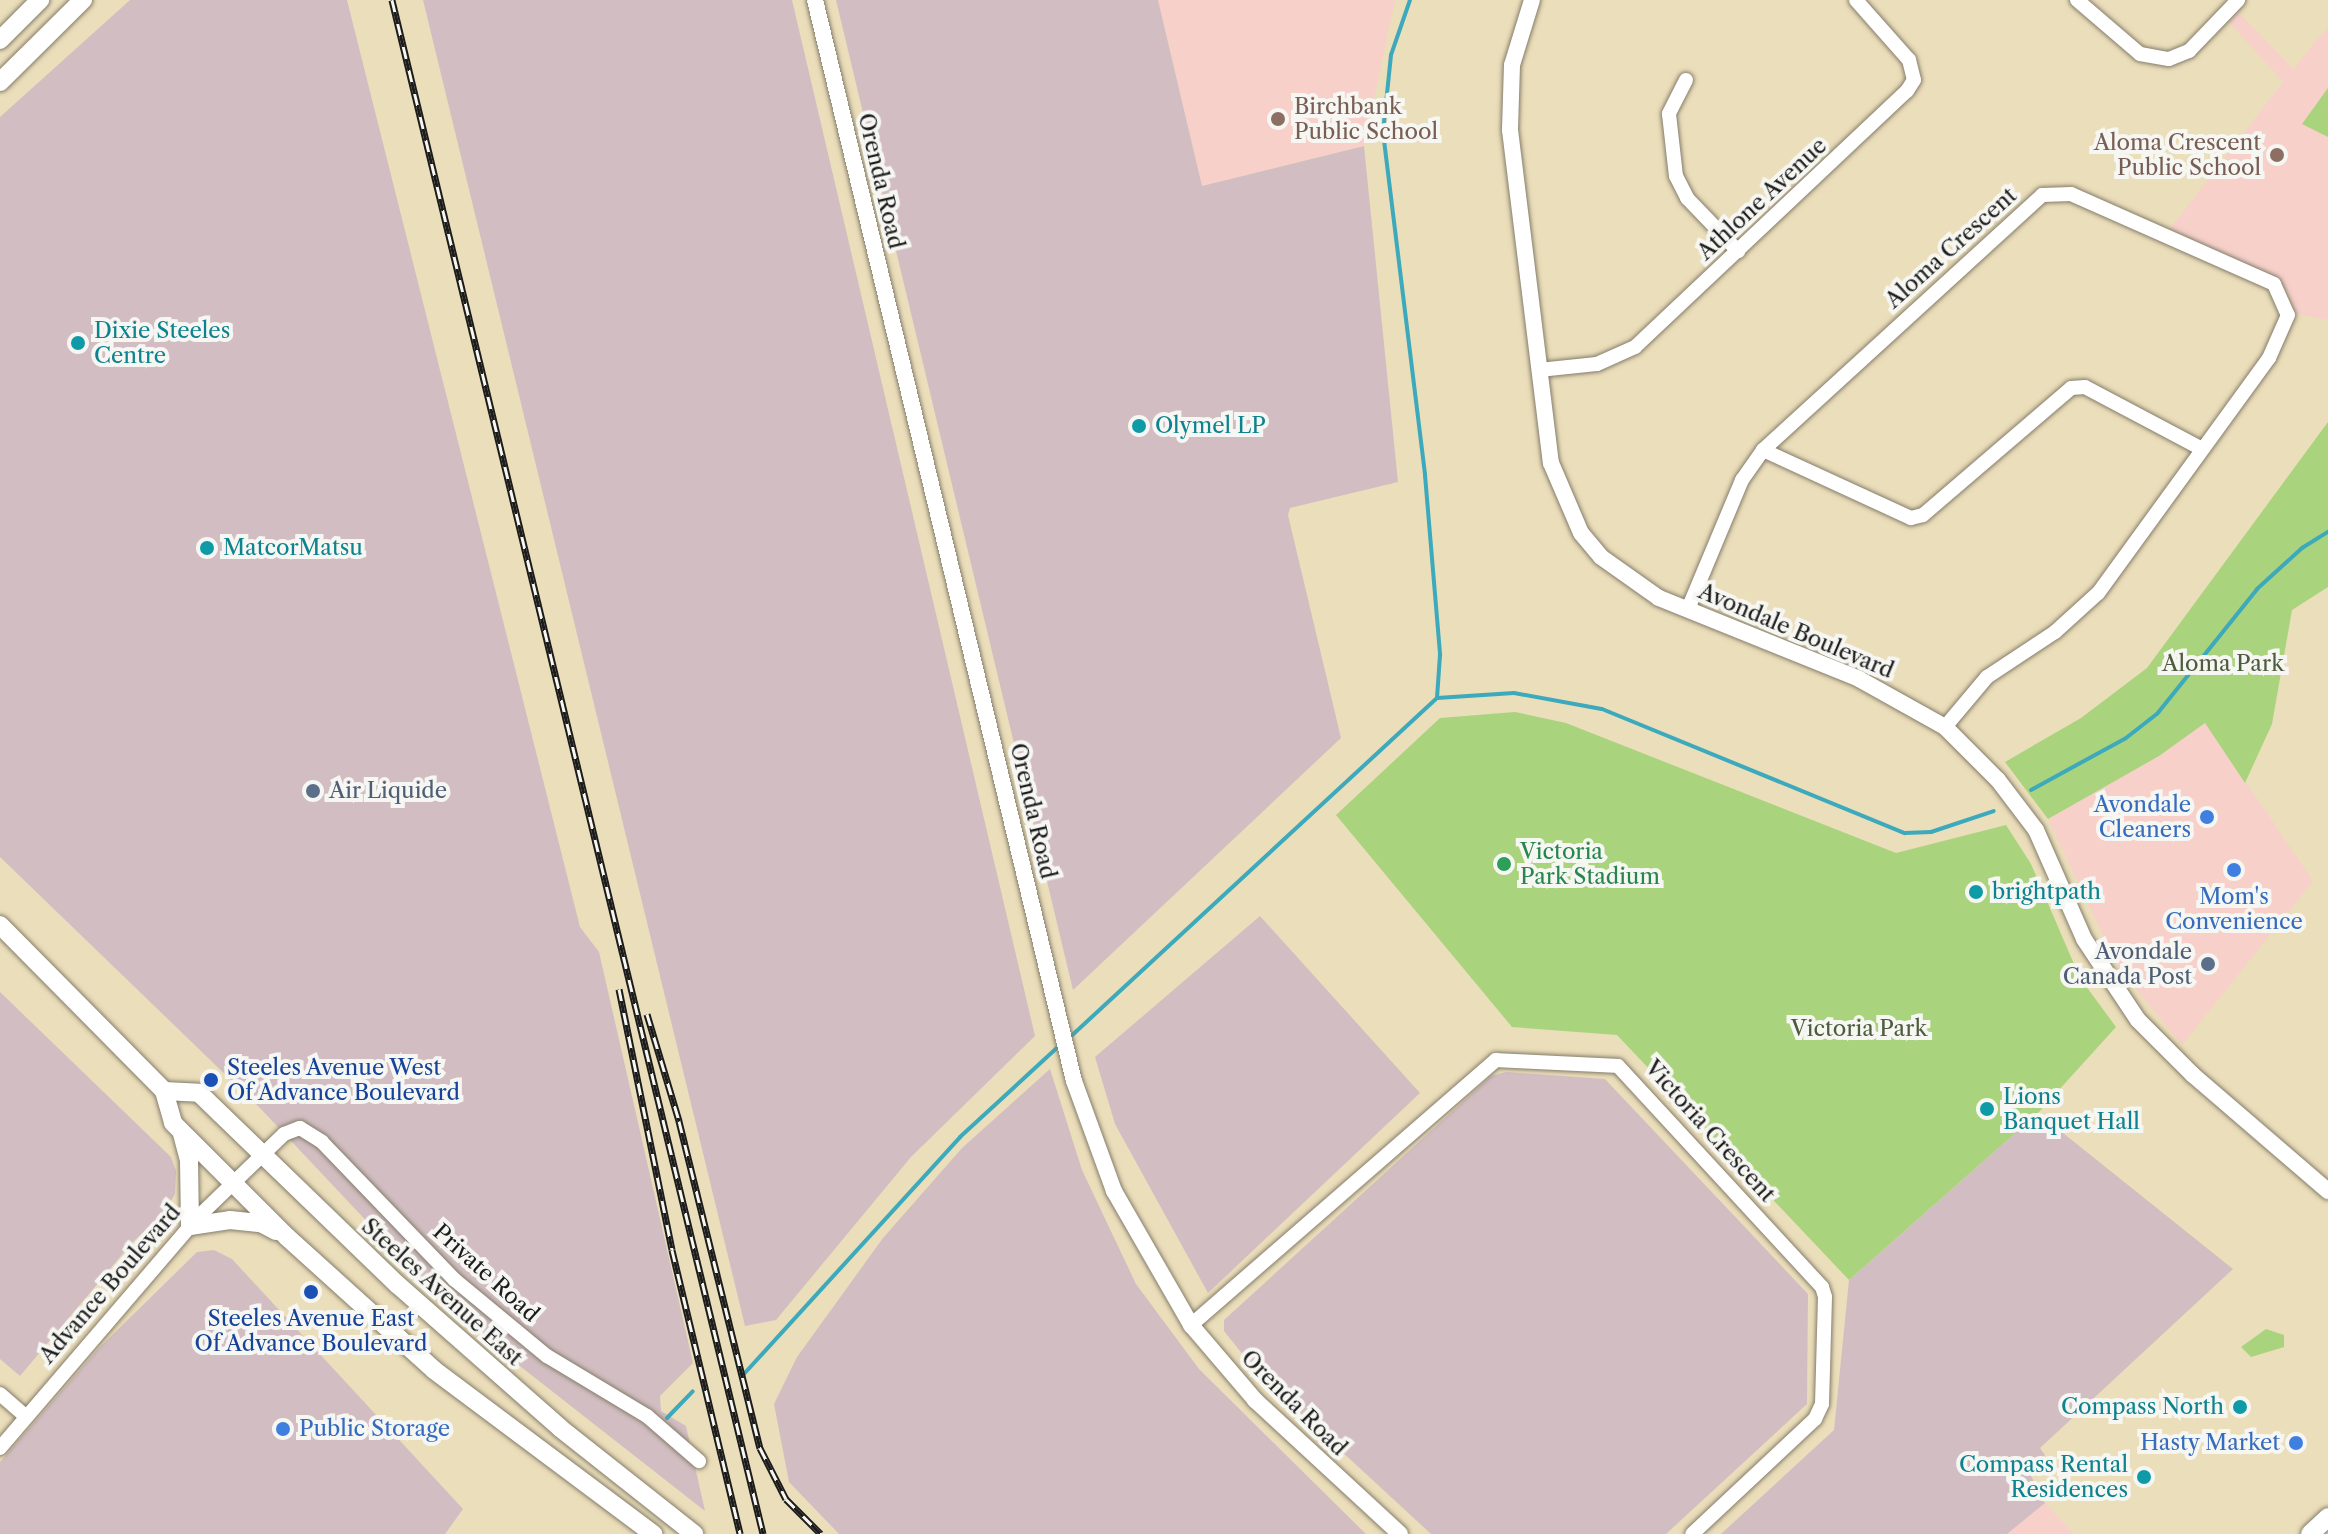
<!DOCTYPE html>
<html>
<head>
<meta charset="utf-8">
<style>
	body { margin:0 }
	#map { position:relative; width:2328px; height:1534px; overflow:hidden; background:#ebdeba; font-family:"Libre Caslon Text",serif }
	div>[style] { position:absolute }
	.built>* { inset:0; background:#f7d0ca }
	.industrial>* { inset:0; background:#d2bec2 }
	.green>* { inset:0; background:#aad37e }
	.stream>* { height:4px; margin:-2px; padding:0 2px; transform-origin:2px; border-radius:2px; background:#3ca9bc }
	.roads { filter:drop-shadow(0 0 2px #847d6b) drop-shadow(0 0 2px #847d6b) }
	.minor>* { height:14px; margin:-7px; padding:0 7px; transform-origin:7px; border-radius:7px; background:#fff }
	.tertiary>* { height:16px; margin:-8px; padding:0 8px; transform-origin:8px; border-radius:8px; background:#fff }
	.secondary>* { height:18px; margin:-9px; padding:0 9px; transform-origin:9px; border-radius:9px; background:#fff }
	.rail>* { height:7px; margin-top:-3.5px; transform-origin:0; background:repeating-linear-gradient(90deg,#f6f6f2 0 12px,#1c1c1c 0 24px); box-sizing:border-box; border-block:2px solid #1c1c1c }
	.dots>* { width:22px; height:22px; translate:-50% -50%; box-sizing:border-box; border:4px solid #f6f6f2; border-radius:50% }
	span { translate:-50% -50%; white-space:nowrap; text-align:center; line-height:1.15; -webkit-text-stroke:8px #f6f6f2; paint-order:stroke }
	.education-label { font-size:22px; color:#785e54 }
	.left { translate:0 -50%; text-align:left }
	.right { translate:-100% -50%; text-align:right }
	.street-label { font-size:22px; color:#1c1c1c }
	.culture-label { font-size:22px; color:#0d838f }
	.park-label { font-size:22px; color:#4e5c3e }
	.service-label { font-size:22px; color:#4e5e75 }
	.shop-label { font-size:22px; color:#366cbe }
	.leisure-label { font-size:22px; color:#27864d }
	.transit-label { font-size:22px; color:#164399 }
</style>
</head>
<body>
<div id="map">
	<div class="built">
		<div style="clip-path:polygon(1158px 0,1395px 0,1364px 146px,1202px 186px)"></div>
		<div style="clip-path:polygon(2238px 12px,2293px 69px,2328px 27px,2328px 320px,2296px 314px,2288px 292px,2274px 279px,2170px 229px,2283px 82px,2229px 22px)"></div>
		<div style="clip-path:polygon(2205px 722px,2313px 881px,2182px 1045px,2117px 965px,2048px 819px,2159px 756px)"></div>
		<div style="clip-path:polygon(2045px 1503px,2074px 1534px,2007px 1534px,2040px 1505px)"></div>
	</div>
	<div class="industrial">
		<div style="clip-path:polygon(130px 0,347px 0,580px 927px,599px 952px,693px 1363px,660px 1396px,661px 1411px,686px 1426px,705px 1511px,456px 1316px,260px 1108px,0 857px,0 117px)"></div>
		<div style="clip-path:polygon(423px 0,792px 0,1035px 1036px,911px 1157px,776px 1320px,745px 1326px)"></div>
		<div style="clip-path:polygon(836px 0,1158px 0,1202px 186px,1364px 146px,1398px 482px,1290px 508px,1288px 515px,1341px 738px,1073px 990px)"></div>
		<div style="clip-path:polygon(1260px 916px,1420px 1093px,1208px 1293px,1115px 1124px,1095px 1057px)"></div>
		<div style="clip-path:polygon(0 992px,171px 1157px,176px 1171px,175px 1194px,166px 1210px,131px 1244px,20px 1376px,0 1359px)"></div>
		<div style="clip-path:polygon(1050px 1069px,1082px 1170px,1136px 1284px,1199px 1369px,1366px 1534px,839px 1534px,789px 1482px,774px 1404px,797px 1357px,883px 1238px,962px 1148px)"></div>
		<div style="clip-path:polygon(1506px 1072px,1605px 1079px,1808px 1294px,1807px 1404px,1666px 1534px,1431px 1534px,1260px 1376px,1224px 1331px,1224px 1320px,1491px 1076px)"></div>
		<div style="clip-path:polygon(2038px 1113px,2233px 1269px,2040px 1448px,2045px 1455px,2031px 1476px,2045px 1503px,2007px 1534px,1721px 1534px,1834px 1430px,1849px 1280px)"></div>
		<div style="clip-path:polygon(214px 1250px,232px 1259px,463px 1509px,445px 1534px,0 1534px,0 1462px,98px 1349px,197px 1252px)"></div>
	</div>
	<div class="green">
		<div style="clip-path:polygon(2328px 88px,2328px 137px,2302px 124px)"></div>
		<div style="clip-path:polygon(2328px 422px,2328px 587px,2292px 610px,2272px 724px,2245px 783px,2205px 723px,2159px 756px,2048px 819px,2005px 762px,2081px 718px,2147px 668px)"></div>
		<div style="clip-path:polygon(1515px 712px,1566px 723px,1896px 853px,2006px 825px,2031px 864px,2080px 978px,2116px 1027px,2038px 1113px,1849px 1280px,1617px 1035px,1512px 1027px,1336px 815px,1440px 718px)"></div>
		<div style="clip-path:polygon(2266px 1329px,2284px 1335px,2284px 1347px,2251px 1357px,2241px 1347px)"></div>
	</div>
	<div class="stream">
		<div style="left:1410px;top:0;width:58px;rotate:109.1deg"></div>
		<div style="left:1391px;top:55px;width:77px;rotate:95.9deg"></div>
		<div style="left:1383px;top:132px;width:346px;rotate:83deg"></div>
		<div style="left:1425px;top:475px;width:181px;rotate:85.2deg"></div>
		<div style="left:1440px;top:655px;width:43px;rotate:94deg"></div>
		<div style="left:2031px;top:790px;width:108px;rotate:-28.7deg"></div>
		<div style="left:2126px;top:738px;width:39px;rotate:-38deg"></div>
		<div style="left:2157px;top:714px;width:160px;rotate:-51.3deg"></div>
		<div style="left:2257px;top:589px;width:61px;rotate:-42.3deg"></div>
		<div style="left:2302px;top:548px;width:31px;rotate:-32deg"></div>
		<div style="left:1068px;top:1039px;width:502px;rotate:-42.74deg"></div>
		<div style="left:1437px;top:698px;width:77px;rotate:-3.7deg"></div>
		<div style="left:1514px;top:693px;width:89px;rotate:10.3deg"></div>
		<div style="left:1602px;top:709px;width:327px;rotate:22.3deg"></div>
		<div style="left:1905px;top:833px;width:26px;rotate:-2deg"></div>
		<div style="left:1931px;top:832px;width:66px;rotate:-18.4deg"></div>
		<div style="left:743px;top:1375px;width:322px;rotate:-47.6deg"></div>
		<div style="left:960px;top:1137px;width:137px;rotate:-42.6deg"></div>
		<div style="left:667px;top:1418px;width:37px;rotate:-46deg"></div>
	</div>
	<div class="roads">
		<div class="minor">
			<div style="left:2077px;top:0;width:83px;rotate:40.6deg"></div>
			<div style="left:2140px;top:54px;width:29px;rotate:10deg"></div>
			<div style="left:2169px;top:59px;width:22px;rotate:-22deg"></div>
			<div style="left:2189px;top:51px;width:71px;rotate:-46.1deg"></div>
			<div style="left:1686px;top:80px;width:38px;rotate:117deg"></div>
			<div style="left:1669px;top:114px;width:62px;rotate:83.6deg"></div>
			<div style="left:1676px;top:176px;width:25px;rotate:63deg"></div>
			<div style="left:1687px;top:198px;width:74px;rotate:46.1deg"></div>
			<div style="left:1539px;top:370px;width:58px;rotate:-5.9deg"></div>
			<div style="left:1597px;top:364px;width:42px;rotate:-24.1deg"></div>
			<div style="left:1635px;top:347px;width:374px;rotate:-43.3deg"></div>
			<div style="left:1907px;top:91px;width:13px;rotate:-58deg"></div>
			<div style="left:1914px;top:80px;width:21px;rotate:-104deg"></div>
			<div style="left:1909px;top:60px;width:80px;rotate:-131.5deg"></div>
			<div style="left:1763px;top:450px;width:163px;rotate:24.7deg"></div>
			<div style="left:1911px;top:518px;width:12px;rotate:-14deg"></div>
			<div style="left:1923px;top:515px;width:195px;rotate:-40.6deg"></div>
			<div style="left:2071px;top:388px;width:14px;rotate:-4deg"></div>
			<div style="left:2085px;top:387px;width:132px;rotate:27.9deg"></div>
			<div style="left:1688px;top:609px;width:140px;rotate:-67.3deg"></div>
			<div style="left:1742px;top:480px;width:37px;rotate:-55deg"></div>
			<div style="left:1763px;top:450px;width:378px;rotate:-42.4deg"></div>
			<div style="left:2042px;top:195px;width:29px;rotate:-2deg"></div>
			<div style="left:2071px;top:194px;width:222px;rotate:23.9deg"></div>
			<div style="left:2274px;top:284px;width:34px;rotate:66deg"></div>
			<div style="left:2288px;top:315px;width:47px;rotate:113.8deg"></div>
			<div style="left:2269px;top:358px;width:291px;rotate:126deg"></div>
			<div style="left:2098px;top:593px;width:58px;rotate:137.8deg"></div>
			<div style="left:2055px;top:632px;width:82px;rotate:146.5deg"></div>
			<div style="left:1987px;top:677px;width:65px;rotate:130deg"></div>
			<div style="left:1191px;top:1325px;width:404px;rotate:-41deg"></div>
			<div style="left:1496px;top:1060px;width:122px;rotate:2.8deg"></div>
			<div style="left:1618px;top:1066px;width:301px;rotate:47.3deg"></div>
			<div style="left:1822px;top:1287px;width:10px;rotate:73deg"></div>
			<div style="left:1825px;top:1297px;width:107px;rotate:91.6deg"></div>
			<div style="left:1822px;top:1404px;width:17px;rotate:115deg"></div>
			<div style="left:1815px;top:1419px;width:168px;rotate:136.9deg"></div>
			<div style="left:0;top:1394px;width:32px;rotate:41deg"></div>
			<div style="left:0;top:1448px;width:303px;rotate:-49.4deg"></div>
			<div style="left:197px;top:1218px;width:121px;rotate:-44deg"></div>
			<div style="left:284px;top:1134px;width:17px;rotate:-21deg"></div>
			<div style="left:300px;top:1128px;width:26px;rotate:32deg"></div>
			<div style="left:322px;top:1142px;width:192px;rotate:46.1deg"></div>
			<div style="left:455px;top:1280px;width:119px;rotate:39.6deg"></div>
			<div style="left:547px;top:1356px;width:117px;rotate:31deg"></div>
			<div style="left:647px;top:1416px;width:69px;rotate:40.9deg"></div>
		</div>
		<div class="tertiary">
			<div style="left:815px;top:0;width:1112px;rotate:76.53deg"></div>
			<div style="left:1074px;top:1081px;width:117px;rotate:70deg"></div>
			<div style="left:1114px;top:1191px;width:155px;rotate:60.1deg"></div>
			<div style="left:1191px;top:1325px;width:99px;rotate:49.5deg"></div>
			<div style="left:1255px;top:1400px;width:197px;rotate:42.7deg"></div>
			<div style="left:1532px;top:0;width:68px;rotate:107.1deg"></div>
			<div style="left:1512px;top:65px;width:65px;rotate:91.8deg"></div>
			<div style="left:1510px;top:130px;width:336px;rotate:83deg"></div>
			<div style="left:1551px;top:463px;width:76px;rotate:66.8deg"></div>
			<div style="left:1581px;top:533px;width:31px;rotate:50deg"></div>
			<div style="left:1601px;top:557px;width:71px;rotate:35.3deg"></div>
			<div style="left:1659px;top:598px;width:216px;rotate:22deg"></div>
			<div style="left:1859px;top:679px;width:98px;rotate:29.2deg"></div>
			<div style="left:1945px;top:727px;width:75px;rotate:45deg"></div>
			<div style="left:1998px;top:780px;width:63px;rotate:52.8deg"></div>
			<div style="left:2036px;top:830px;width:119px;rotate:66.2deg"></div>
			<div style="left:2084px;top:939px;width:97px;rotate:56.3deg"></div>
			<div style="left:2138px;top:1020px;width:78px;rotate:45deg"></div>
			<div style="left:2193px;top:1075px;width:178px;rotate:40.7deg"></div>
		</div>
		<div class="secondary">
			<div style="left:0;top:40px;width:57px;rotate:-45deg"></div>
			<div style="left:0;top:82px;width:117px;rotate:-44.7deg"></div>
			<div style="left:0;top:925px;width:233px;rotate:45.3deg"></div>
			<div style="left:164px;top:1091px;width:33px;rotate:74deg"></div>
			<div style="left:173px;top:1123px;width:161px;rotate:45deg"></div>
			<div style="left:287px;top:1237px;width:198px;rotate:42.1deg"></div>
			<div style="left:434px;top:1370px;width:274px;rotate:36.8deg"></div>
			<div style="left:164px;top:1091px;width:35px;rotate:3deg"></div>
			<div style="left:199px;top:1093px;width:277px;rotate:44deg"></div>
			<div style="left:398px;top:1285px;width:216px;rotate:41.4deg"></div>
			<div style="left:560px;top:1428px;width:171px;rotate:38.3deg"></div>
			<div style="left:182px;top:1134px;width:28px;rotate:75deg"></div>
			<div style="left:189px;top:1161px;width:65px;rotate:89.1deg"></div>
			<div style="left:190px;top:1226px;width:40px;rotate:-8.5deg"></div>
			<div style="left:230px;top:1220px;width:31px;rotate:6deg"></div>
			<div style="left:261px;top:1223px;width:17px;rotate:28deg"></div>
			<div style="left:2310px;top:1534px;width:25px;rotate:-43deg"></div>
		</div>
	</div>
	<div class="rail">
		<div style="left:392px;top:0;width:1578px;rotate:76.4deg"></div>
		<div style="left:619px;top:989px;width:266px;rotate:78.5deg"></div>
		<div style="left:672px;top:1250px;width:292px;rotate:76.5deg"></div>
		<div style="left:647px;top:1014px;width:112px;rotate:73.3deg"></div>
		<div style="left:679px;top:1121px;width:337px;rotate:76.1deg"></div>
		<div style="left:760px;top:1448px;width:57px;rotate:63deg"></div>
		<div style="left:786px;top:1499px;width:49px;rotate:45deg"></div>
	</div>
	<div class="dots">
		<div style="left:1278px;top:119px;background:#8d6e63"></div>
		<div style="left:2277px;top:155px;background:#8d6e63"></div>
		<div style="left:78px;top:343px;background:#0f9aa8"></div>
		<div style="left:1139px;top:426px;background:#0f9aa8"></div>
		<div style="left:207px;top:548px;background:#0f9aa8"></div>
		<div style="left:313px;top:791px;background:#5c6f8a"></div>
		<div style="left:2207px;top:817px;background:#3f7fe0"></div>
		<div style="left:1504px;top:864px;background:#2e9e5b"></div>
		<div style="left:2234px;top:870px;background:#3f7fe0"></div>
		<div style="left:1976px;top:892px;background:#0f9aa8"></div>
		<div style="left:2208px;top:964px;background:#5c6f8a"></div>
		<div style="left:211px;top:1080px;background:#1a4fb4"></div>
		<div style="left:1987px;top:1109px;background:#0f9aa8"></div>
		<div style="left:311px;top:1292px;background:#1a4fb4"></div>
		<div style="left:2240px;top:1407px;background:#0f9aa8"></div>
		<div style="left:283px;top:1429px;background:#3f7fe0"></div>
		<div style="left:2296px;top:1443px;background:#3f7fe0"></div>
		<div style="left:2144px;top:1477px;background:#0f9aa8"></div>
	</div>
	<div class="education-label">
		<span class="left" style="left:1294px;top:119px">Birchbank<br>Public School</span>
		<span class="right" style="left:2261px;top:155px">Aloma Crescent<br>Public School</span>
	</div>
	<div class="street-label">
		<span style="left:881px;top:181px;rotate:77deg">Orenda Road</span>
		<span style="left:1762px;top:199px;rotate:-43deg">Athlone Avenue</span>
		<span style="left:1951px;top:248px;rotate:-42deg">Aloma Crescent</span>
		<span style="left:1796px;top:631px;rotate:23deg">Avondale Boulevard</span>
		<span style="left:1033px;top:811px;rotate:77deg">Orenda Road</span>
		<span style="left:1710px;top:1131px;rotate:48deg">Victoria Crescent</span>
		<span style="left:486px;top:1273px;rotate:42deg">Private Road</span>
		<span style="left:110px;top:1284px;rotate:-49deg">Advance Boulevard</span>
		<span style="left:442px;top:1292px;rotate:42deg">Steeles Avenue East</span>
		<span style="left:1294px;top:1403px;rotate:45deg">Orenda Road</span>
	</div>
	<div class="culture-label">
		<span class="left" style="left:94px;top:343px">Dixie Steeles<br>Centre</span>
		<span class="left" style="left:1155px;top:426px">Olymel LP</span>
		<span class="left" style="left:223px;top:548px">MatcorMatsu</span>
		<span class="left" style="left:1992px;top:892px">brightpath</span>
		<span class="left" style="left:2003px;top:1109px">Lions<br>Banquet Hall</span>
		<span class="right" style="left:2224px;top:1407px">Compass North</span>
		<span class="right" style="left:2128px;top:1477px">Compass Rental<br>Residences</span>
	</div>
	<div class="park-label">
		<span style="left:2223px;top:664px">Aloma Park</span>
		<span style="left:1859px;top:1029px">Victoria Park</span>
	</div>
	<div class="service-label">
		<span class="left" style="left:329px;top:791px">Air Liquide</span>
		<span class="right" style="left:2192px;top:964px">Avondale<br>Canada Post</span>
	</div>
	<div class="shop-label">
		<span class="right" style="left:2191px;top:817px">Avondale<br>Cleaners</span>
		<span style="left:2234px;top:909px">Mom's<br>Convenience</span>
		<span class="left" style="left:299px;top:1429px">Public Storage</span>
		<span class="right" style="left:2280px;top:1443px">Hasty Market</span>
	</div>
	<div class="leisure-label">
		<span class="left" style="left:1520px;top:864px">Victoria<br>Park Stadium</span>
	</div>
	<div class="transit-label">
		<span class="left" style="left:227px;top:1080px">Steeles Avenue West<br>Of Advance Boulevard</span>
		<span style="left:311px;top:1331px">Steeles Avenue East<br>Of Advance Boulevard</span>
	</div>
</div>
</body>
</html>
